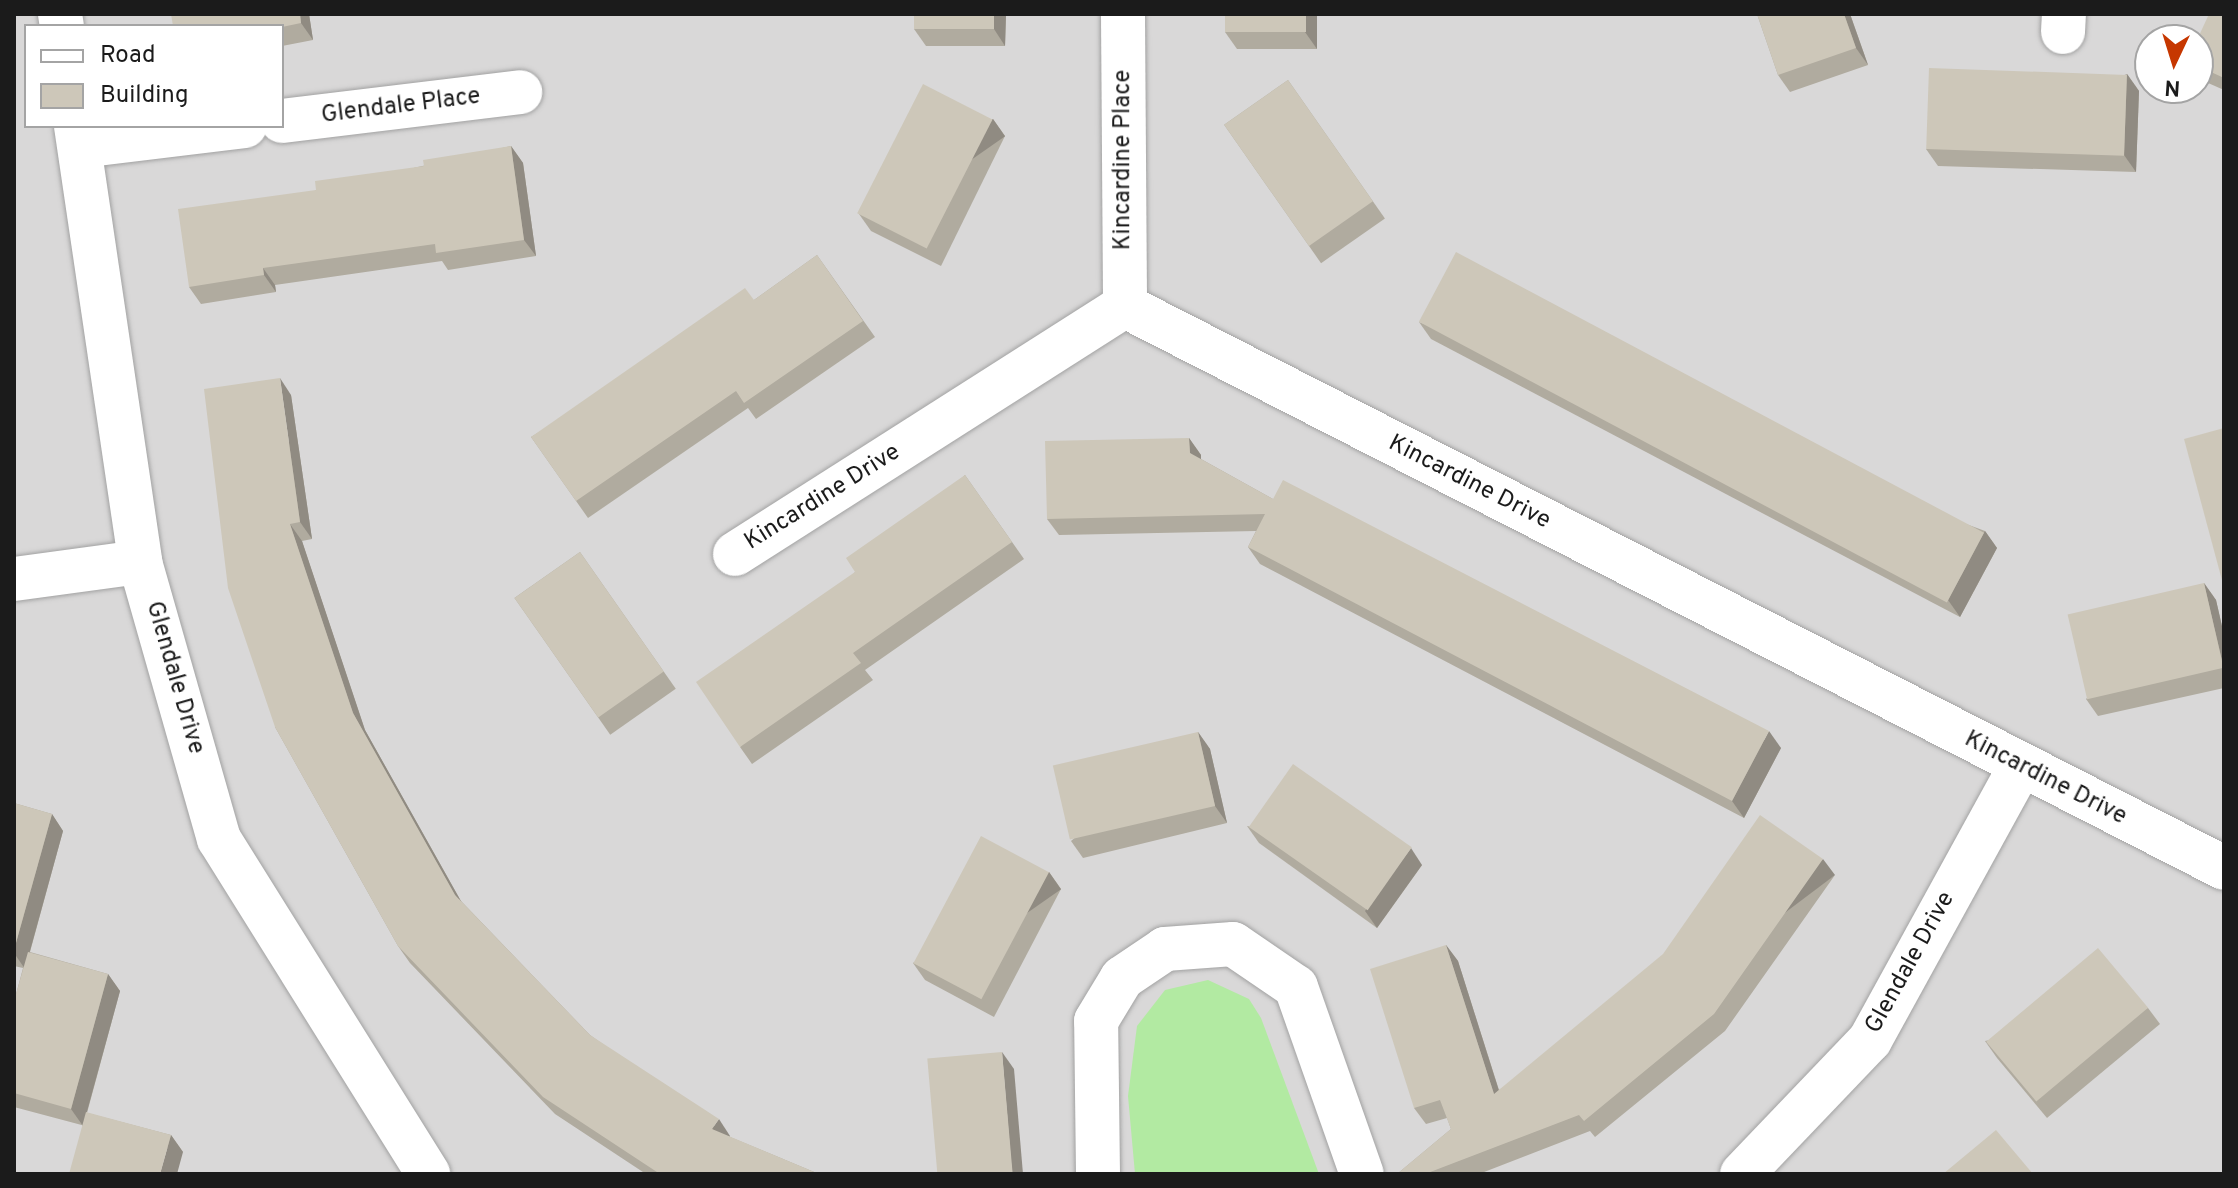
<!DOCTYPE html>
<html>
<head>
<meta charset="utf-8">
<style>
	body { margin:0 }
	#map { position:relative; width:2238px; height:1188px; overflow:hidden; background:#edece0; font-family:Overpass,sans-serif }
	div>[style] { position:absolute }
	.residential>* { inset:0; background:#d9d8d8 }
	.grass>* { inset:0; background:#b2eaa2 }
	.roads { filter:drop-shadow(0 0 2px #a2a2a2) drop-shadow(0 0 2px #a2a2a2) }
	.minor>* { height:44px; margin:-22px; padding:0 22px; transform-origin:22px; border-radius:22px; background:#fff }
	.wall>* { inset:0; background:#b0ab9f; transform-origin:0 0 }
	.shaded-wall>* { inset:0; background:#908b82; transform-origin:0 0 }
	.building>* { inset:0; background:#cdc7b9; transform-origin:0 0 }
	span { translate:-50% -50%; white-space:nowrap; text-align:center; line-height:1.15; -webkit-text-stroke:8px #fff; paint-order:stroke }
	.street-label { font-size:24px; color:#1b1b1b }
	.frame { position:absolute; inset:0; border:16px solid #1b1b1b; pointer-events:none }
	.legend { position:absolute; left:24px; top:24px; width:260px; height:104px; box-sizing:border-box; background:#fff; border:2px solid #a4a4a4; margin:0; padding:10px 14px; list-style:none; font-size:24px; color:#1b1b1b }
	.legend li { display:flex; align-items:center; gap:16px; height:40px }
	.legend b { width:40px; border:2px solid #a4a4a4 }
	.north { position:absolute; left:2134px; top:24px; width:80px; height:80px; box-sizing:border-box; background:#fff; border:2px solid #a4a4a4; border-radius:50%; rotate:184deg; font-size:22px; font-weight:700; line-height:32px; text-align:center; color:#1b1b1b }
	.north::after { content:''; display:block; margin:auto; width:28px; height:36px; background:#c63700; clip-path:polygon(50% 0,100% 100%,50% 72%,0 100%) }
</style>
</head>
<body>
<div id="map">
	<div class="residential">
		<div style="clip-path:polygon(evenodd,14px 14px,2224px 14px,2224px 1174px,14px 1174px,14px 14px,26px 26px,282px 26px,282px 126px,26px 126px,26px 26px,14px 14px,2150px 40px,2198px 40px,2198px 88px,2150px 88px,2150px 40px)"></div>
	</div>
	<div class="grass">
		<div style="clip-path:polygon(1208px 980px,1249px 999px,1261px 1018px,1319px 1174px,1135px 1174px,1128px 1096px,1137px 1026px,1165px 990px)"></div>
	</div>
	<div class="roads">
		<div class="minor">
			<div style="left:60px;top:14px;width:12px;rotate:81deg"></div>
			<div style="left:1123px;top:14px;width:292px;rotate:89.6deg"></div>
			<div style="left:2063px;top:32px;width:18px;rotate:-87deg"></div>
			<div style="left:282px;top:121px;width:240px;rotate:-6.9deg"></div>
			<div style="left:76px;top:126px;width:441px;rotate:81.6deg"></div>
			<div style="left:140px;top:562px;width:288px;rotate:74.1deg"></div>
			<div style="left:219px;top:839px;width:395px;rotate:58deg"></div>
			<div style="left:80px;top:146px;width:166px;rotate:-6.9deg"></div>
			<div style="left:1125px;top:306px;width:1234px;rotate:27.08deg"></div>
			<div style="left:735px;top:554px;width:462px;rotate:-32.5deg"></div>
			<div style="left:14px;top:579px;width:127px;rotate:-7.7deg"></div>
			<div style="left:1098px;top:1174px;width:153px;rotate:-90.7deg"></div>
			<div style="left:1096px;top:1021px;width:50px;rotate:-58.8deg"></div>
			<div style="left:1122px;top:978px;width:52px;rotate:-34deg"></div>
			<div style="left:1165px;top:949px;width:68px;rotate:-4.2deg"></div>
			<div style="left:1233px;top:944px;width:76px;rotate:34.3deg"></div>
			<div style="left:1296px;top:987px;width:198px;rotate:70.6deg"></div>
			<div style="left:1742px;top:1174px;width:185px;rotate:-46.3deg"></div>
			<div style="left:1870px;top:1040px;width:311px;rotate:-61.2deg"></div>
		</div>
	</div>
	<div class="wall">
		<div style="clip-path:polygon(171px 14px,309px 14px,313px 40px,282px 46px,282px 26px)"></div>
		<div style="clip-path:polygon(914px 14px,1006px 14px,1005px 46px,926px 46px,914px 29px)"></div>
		<div style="clip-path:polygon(1317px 14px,1317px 49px,1237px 49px,1225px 32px)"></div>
		<div style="clip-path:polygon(1757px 14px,1850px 14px,1868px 65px,1790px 92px,1778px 75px)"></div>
		<div style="clip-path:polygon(2224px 14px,2224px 90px,2199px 79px,2198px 77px,2198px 40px)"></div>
		<div style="clip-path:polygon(2127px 74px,2139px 91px,2136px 172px,1938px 166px,1926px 149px)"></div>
		<div style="left:1288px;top:80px;width:169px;height:78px;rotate:55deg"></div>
		<div style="clip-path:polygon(993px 119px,1005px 136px,941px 266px,871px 231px,859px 214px)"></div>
		<div style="clip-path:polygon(511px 146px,523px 163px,536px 256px,448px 270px,442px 261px,275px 285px,276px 292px,201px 304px,189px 287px,316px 190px)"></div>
		<div style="clip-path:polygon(817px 255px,875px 337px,756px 419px,748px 408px,588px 518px,531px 437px,754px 300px)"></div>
		<div style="clip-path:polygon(1419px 322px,1985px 531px,1997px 548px,1960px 617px,1431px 339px)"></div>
		<div style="clip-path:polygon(291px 395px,312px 539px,302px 541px,365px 730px,461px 901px,590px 1035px,730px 1137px,819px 1174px,646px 1174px,555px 1114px,410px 963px,398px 946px,275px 727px)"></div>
		<div style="clip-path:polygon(1189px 438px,1201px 455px,1201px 459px,1273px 499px,1781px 748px,1744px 818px,1260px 564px,1248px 547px,1256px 531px,1059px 535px,1047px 519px)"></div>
		<div style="clip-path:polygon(965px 475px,1024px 559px,865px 670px,873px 680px,752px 764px,740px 747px,855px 572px)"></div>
		<div style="left:580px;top:552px;width:167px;height:80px;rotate:55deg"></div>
		<div style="clip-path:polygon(2204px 583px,2216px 600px,2224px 635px,2224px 688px,2098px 716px,2086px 699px)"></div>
		<div style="clip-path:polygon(1198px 732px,1210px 749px,1227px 823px,1083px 858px,1071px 841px)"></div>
		<div style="clip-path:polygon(14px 803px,52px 814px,63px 831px,30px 952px,108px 974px,120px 991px,87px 1113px,171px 1135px,183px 1152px,14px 1107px,14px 1002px,23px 968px,14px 966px)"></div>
		<div style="clip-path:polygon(1247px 826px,1422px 865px,1377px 928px,1259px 843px)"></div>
		<div style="clip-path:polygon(1049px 872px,1061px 889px,994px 1017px,925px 980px,913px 963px)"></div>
		<div style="clip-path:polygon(1835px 875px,1725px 1031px,1595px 1137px,1590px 1131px,1479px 1174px,1397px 1174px,1451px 1129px,1447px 1118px,1426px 1124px,1414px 1108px,1446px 945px,1458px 961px,1499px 1090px)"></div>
		<div style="clip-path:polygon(2148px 1008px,2160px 1024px,2047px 1118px,1997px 1058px,1985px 1041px)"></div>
	</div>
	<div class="shaded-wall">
		<div style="clip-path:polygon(300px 14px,309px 14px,313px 40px,301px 23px)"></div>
		<div style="clip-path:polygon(994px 14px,1006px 14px,1005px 46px,994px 29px)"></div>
		<div style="clip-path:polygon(1306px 14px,1317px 14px,1317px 49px,1305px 32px)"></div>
		<div style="clip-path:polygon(1844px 14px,1850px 14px,1868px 65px,1856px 48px)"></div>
		<div style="clip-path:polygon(2127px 74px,2139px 91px,2136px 172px,2124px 155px)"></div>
		<div style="left:993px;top:119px;width:21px;height:145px;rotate:55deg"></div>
		<div style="clip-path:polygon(511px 146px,523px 163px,536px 256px,524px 240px)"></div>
		<div style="clip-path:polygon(263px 268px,275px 285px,276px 292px,264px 275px)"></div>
		<div style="clip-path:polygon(280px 378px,291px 395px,312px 539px,300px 522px)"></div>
		<div style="clip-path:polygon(1189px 438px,1201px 455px,1201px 470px,1190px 453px)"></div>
		<div style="clip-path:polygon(290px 524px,302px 541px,365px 730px,467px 912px,455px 895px,353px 713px)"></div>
		<div style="clip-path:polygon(1985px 531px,1997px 548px,1960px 617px,1948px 600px)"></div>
		<div style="clip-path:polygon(2204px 583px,2216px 600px,2224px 635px,2224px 669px)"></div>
		<div style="clip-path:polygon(1769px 731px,1781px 748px,1744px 818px,1732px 801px)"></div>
		<div style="clip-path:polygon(1198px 732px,1210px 749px,1227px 823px,1215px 806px)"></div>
		<div style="clip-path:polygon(52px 814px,63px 831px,25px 969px,14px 953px,14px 950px)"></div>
		<div style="clip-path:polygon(1411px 848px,1422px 865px,1377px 928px,1365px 911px)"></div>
		<div style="left:1823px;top:859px;width:20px;height:189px;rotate:53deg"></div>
		<div style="left:1049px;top:872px;width:21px;height:144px;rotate:55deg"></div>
		<div style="clip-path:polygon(1446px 945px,1458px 961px,1505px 1110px,1494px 1094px)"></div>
		<div style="clip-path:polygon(108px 974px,120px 991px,83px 1126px,71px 1109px)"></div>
		<div style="clip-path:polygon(1002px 1052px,1014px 1069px,1023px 1174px,1012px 1174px)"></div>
		<div style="clip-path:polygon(719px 1119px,730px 1136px,724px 1146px,712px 1129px)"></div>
		<div style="clip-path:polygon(171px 1135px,183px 1152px,177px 1174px,160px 1174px)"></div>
	</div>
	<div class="building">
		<div style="clip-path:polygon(171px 14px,300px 14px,301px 23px,282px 27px,173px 26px)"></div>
		<div style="left:914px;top:14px;width:80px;height:15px"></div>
		<div style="left:1225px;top:14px;width:81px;height:18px"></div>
		<div style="clip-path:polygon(1757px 14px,1844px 14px,1856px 48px,1778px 75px)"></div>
		<div style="clip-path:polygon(2209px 14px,2224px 14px,2224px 78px,2198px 66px,2197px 40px)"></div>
		<div style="left:1929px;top:68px;width:198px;height:81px;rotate:2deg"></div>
		<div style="left:1288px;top:80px;width:148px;height:78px;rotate:55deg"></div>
		<div style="left:923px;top:84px;width:78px;height:145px;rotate:27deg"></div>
		<div style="clip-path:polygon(511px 146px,524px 240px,436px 253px,435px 244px,263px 268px,264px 275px,189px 287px,178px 209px,316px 190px,315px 181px,424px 166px,423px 160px)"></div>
		<div style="left:1456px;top:252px;width:598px;height:79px;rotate:28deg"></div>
		<div style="clip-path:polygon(817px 255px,863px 321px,744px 403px,736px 391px,576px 501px,531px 437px,745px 288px,754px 300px)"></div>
		<div style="clip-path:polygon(280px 378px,300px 522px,290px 524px,353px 713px,455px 895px,590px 1035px,719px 1119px,712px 1129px,819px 1174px,660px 1174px,543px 1097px,398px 946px,275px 727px,228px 588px,204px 389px)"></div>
		<div style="clip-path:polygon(2224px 428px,2224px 584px,2223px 584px,2184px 439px)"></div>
		<div style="clip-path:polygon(1189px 438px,1190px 453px,1273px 499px,1283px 480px,1769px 731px,1732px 801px,1248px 547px,1265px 514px,1047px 519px,1045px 441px)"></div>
		<div style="clip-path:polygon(965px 475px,1012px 542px,853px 653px,861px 663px,740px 747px,696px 682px,855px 572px,846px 558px)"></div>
		<div style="left:580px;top:552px;width:146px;height:80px;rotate:55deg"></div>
		<div style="left:2204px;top:583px;width:87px;height:140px;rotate:77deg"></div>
		<div style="left:1198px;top:732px;width:76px;height:149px;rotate:77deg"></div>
		<div style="left:1293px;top:764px;width:145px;height:77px;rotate:35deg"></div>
		<div style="clip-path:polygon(14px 803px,52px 814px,14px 950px)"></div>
		<div style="clip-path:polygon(1760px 815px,1823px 859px,1714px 1014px,1584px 1121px,1579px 1115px,1425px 1174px,1397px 1174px,1451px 1129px,1440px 1100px,1414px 1108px,1370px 969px,1446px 945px,1494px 1094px,1663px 954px)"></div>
		<div style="left:981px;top:836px;width:77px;height:144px;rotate:28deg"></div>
		<div style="left:2098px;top:948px;width:78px;height:146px;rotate:50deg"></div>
		<div style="clip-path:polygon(28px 952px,108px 974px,71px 1109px,14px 1093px,14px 1001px)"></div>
		<div style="left:1002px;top:1052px;width:122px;height:75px;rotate:85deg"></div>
		<div style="clip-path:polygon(86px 1112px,171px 1135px,160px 1174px,69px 1174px)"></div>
		<div style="clip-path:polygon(1996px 1130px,2033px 1174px,1943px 1174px)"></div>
	</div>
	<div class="street-label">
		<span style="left:401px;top:107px;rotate:-7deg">Glendale Place</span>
		<span style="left:1124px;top:160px;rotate:-90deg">Kincardine Place</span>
		<span style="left:1469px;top:483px;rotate:27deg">Kincardine Drive</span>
		<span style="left:823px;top:498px;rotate:-32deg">Kincardine Drive</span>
		<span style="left:174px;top:678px;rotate:74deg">Glendale Drive</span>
		<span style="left:2045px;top:779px;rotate:27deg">Kincardine Drive</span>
		<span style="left:1911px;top:963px;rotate:-61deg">Glendale Drive</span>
	</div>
	<div class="frame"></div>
	<ul class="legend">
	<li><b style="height:10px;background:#fff"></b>Road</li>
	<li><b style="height:22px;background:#cdc7b9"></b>Building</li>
	</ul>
	<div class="north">N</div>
</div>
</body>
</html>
